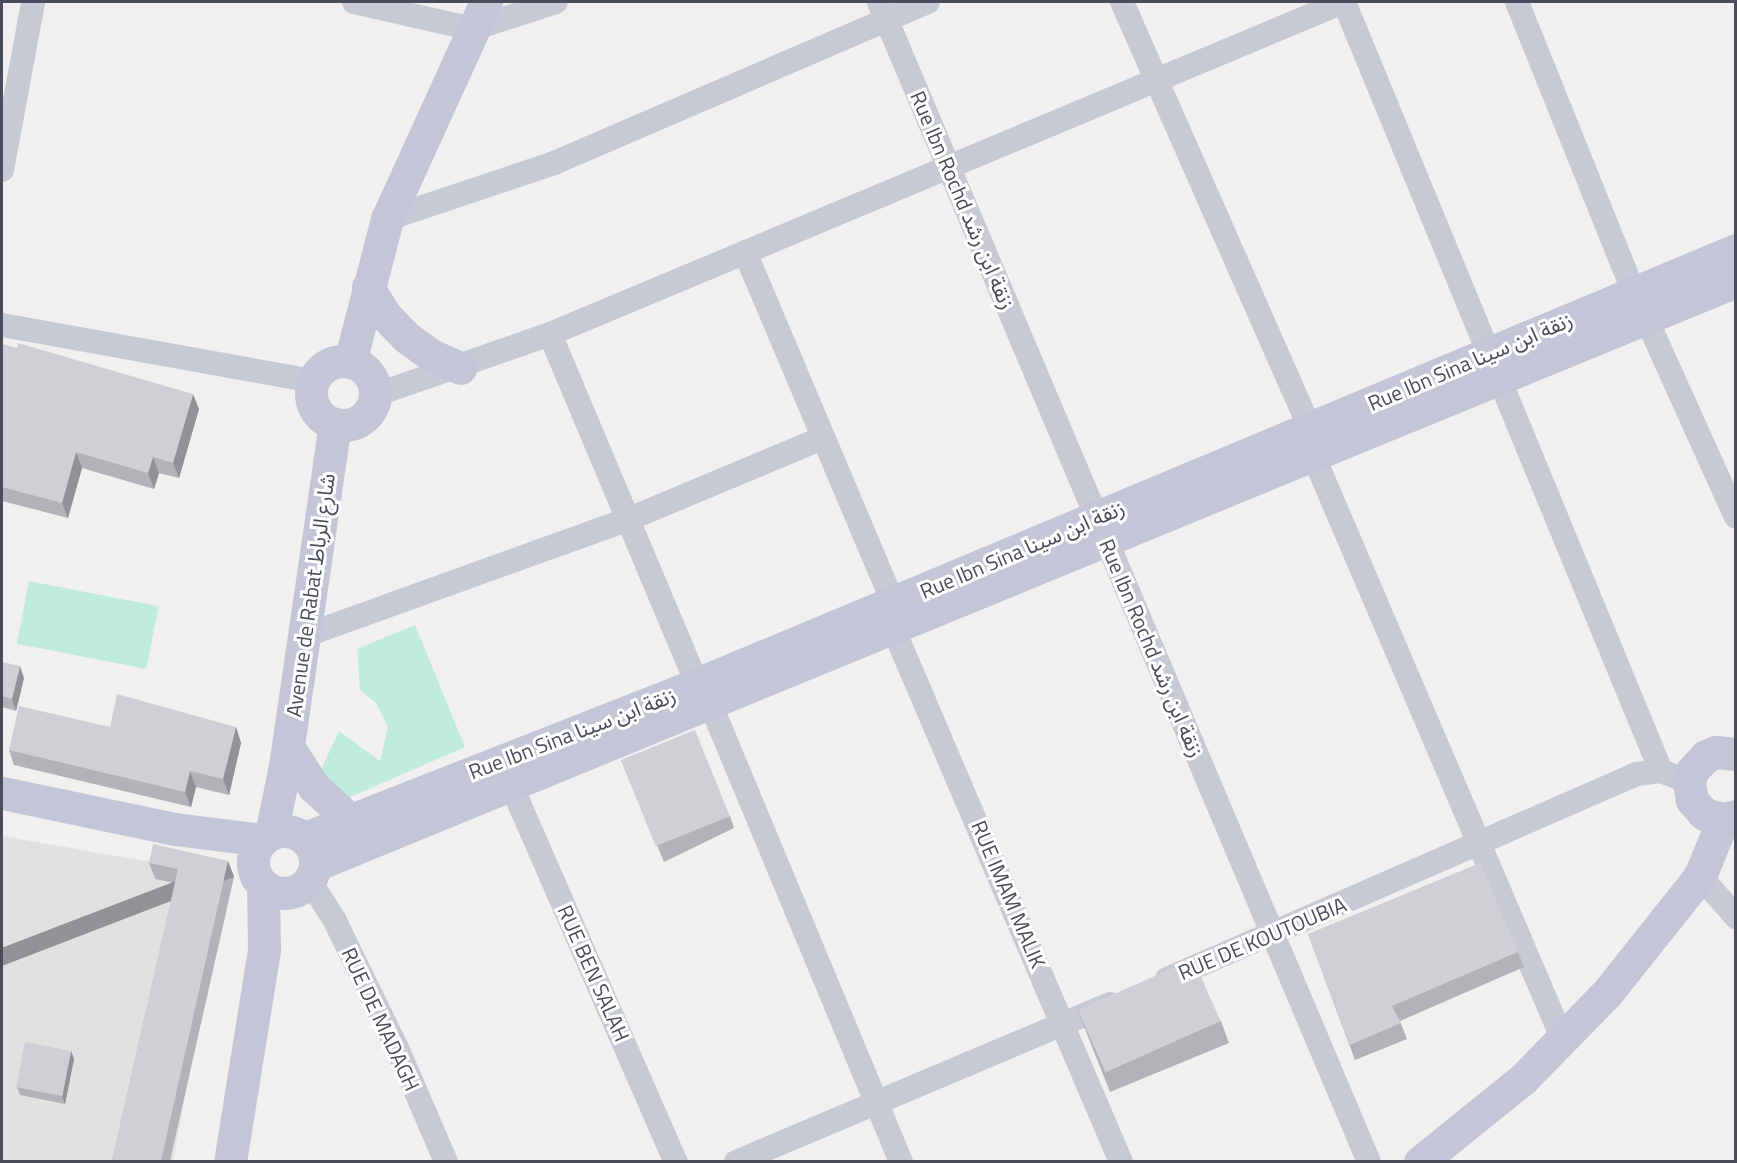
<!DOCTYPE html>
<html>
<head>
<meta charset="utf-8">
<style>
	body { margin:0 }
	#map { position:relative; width:1737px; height:1163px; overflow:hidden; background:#f1f0ef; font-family:"Titillium Web","Noto Sans Arabic",sans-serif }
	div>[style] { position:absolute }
	.education>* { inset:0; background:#e2e1e0 }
	.green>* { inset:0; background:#c0ecde; transform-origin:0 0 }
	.street>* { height:24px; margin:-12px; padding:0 12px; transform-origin:12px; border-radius:12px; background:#c6cad5 }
	.secondary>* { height:33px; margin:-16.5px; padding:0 16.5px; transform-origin:16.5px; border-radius:16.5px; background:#c3c6d6 }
	.secondary>.ring { margin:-16.5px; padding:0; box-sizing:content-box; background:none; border:33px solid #c3c6d6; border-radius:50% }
	.wall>* { inset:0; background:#b2b3b8 }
	.shaded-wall>* { inset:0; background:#919296; transform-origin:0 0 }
	.building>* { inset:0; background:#cfd0d6; transform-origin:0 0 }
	span { translate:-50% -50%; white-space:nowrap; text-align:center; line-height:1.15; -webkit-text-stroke:6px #fff; paint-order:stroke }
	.street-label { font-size:21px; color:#484c5b }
	.frame { position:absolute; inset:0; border:3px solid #484c5b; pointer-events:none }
</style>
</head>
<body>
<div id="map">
	<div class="education">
		<div style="clip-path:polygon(2px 836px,227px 875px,173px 1161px,2px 1161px)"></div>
	</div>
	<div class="green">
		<div style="left:29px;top:581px;width:132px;height:64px;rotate:11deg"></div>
		<div style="clip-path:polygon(415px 625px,465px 747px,339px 802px,320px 772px,339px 731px,380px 761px,388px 727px,376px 703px,360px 690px,357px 649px)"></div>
	</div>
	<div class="street">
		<div style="left:354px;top:2px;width:122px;rotate:12.8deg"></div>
		<div style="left:473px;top:29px;width:87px;rotate:-18deg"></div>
		<div style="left:879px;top:2px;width:1259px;rotate:67.1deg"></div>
		<div style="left:1122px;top:2px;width:467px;rotate:66.2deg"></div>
		<div style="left:1344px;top:2px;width:832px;rotate:67.6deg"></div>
		<div style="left:1517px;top:2px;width:314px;rotate:68.1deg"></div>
		<div style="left:2px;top:170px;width:171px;rotate:-79.5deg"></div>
		<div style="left:387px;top:219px;width:176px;rotate:-18.5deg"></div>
		<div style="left:554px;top:163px;width:407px;rotate:-23.3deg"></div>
		<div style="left:745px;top:252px;width:380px;rotate:67.1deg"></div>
		<div style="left:1646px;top:318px;width:218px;rotate:65.7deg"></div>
		<div style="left:2px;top:325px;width:316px;rotate:10.2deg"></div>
		<div style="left:550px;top:334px;width:380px;rotate:67.2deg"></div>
		<div style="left:375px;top:395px;width:185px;rotate:-19.2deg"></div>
		<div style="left:550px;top:334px;width:860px;rotate:-22.72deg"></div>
		<div style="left:1313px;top:455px;width:636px;rotate:66.86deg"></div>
		<div style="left:893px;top:628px;width:581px;rotate:66.88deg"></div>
		<div style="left:304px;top:636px;width:345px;rotate:-19.8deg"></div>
		<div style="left:629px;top:519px;width:210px;rotate:-22.7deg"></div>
		<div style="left:710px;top:703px;width:497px;rotate:67.4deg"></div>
		<div style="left:511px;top:785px;width:412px;rotate:66.4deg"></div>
		<div style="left:1700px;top:876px;width:55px;rotate:48.7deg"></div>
		<div style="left:309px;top:880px;width:46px;rotate:57.3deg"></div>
		<div style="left:334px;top:919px;width:144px;rotate:64deg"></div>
		<div style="left:397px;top:1048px;width:124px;rotate:66.7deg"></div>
		<div style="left:1167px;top:979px;width:513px;rotate:-23.57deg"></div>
		<div style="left:1637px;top:774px;width:24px;rotate:-7deg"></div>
		<div style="left:1661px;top:771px;width:30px;rotate:21deg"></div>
		<div style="left:736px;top:1162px;width:406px;rotate:-22.9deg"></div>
	</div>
	<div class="secondary">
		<div style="left:368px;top:287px;width:31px;rotate:59deg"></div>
		<div style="left:384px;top:314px;width:32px;rotate:46deg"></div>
		<div style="left:406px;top:337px;width:31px;rotate:36deg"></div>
		<div style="left:431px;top:355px;width:32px;rotate:24deg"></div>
		<div class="ring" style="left:311px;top:361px;width:31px;height:31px"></div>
		<div style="left:350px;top:362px;width:148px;rotate:-75.5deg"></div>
		<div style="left:387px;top:219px;width:239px;rotate:-65.5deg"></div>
		<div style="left:288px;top:747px;width:48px;rotate:57deg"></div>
		<div style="left:314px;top:787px;width:49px;rotate:42.5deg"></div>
		<div style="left:1736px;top:754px;width:20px;rotate:-174deg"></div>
		<div style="left:1716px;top:752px;width:11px;rotate:158deg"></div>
		<div style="left:1706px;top:756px;width:21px;rotate:133deg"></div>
		<div style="left:1692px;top:771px;width:11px;rotate:105deg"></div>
		<div style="left:1689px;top:782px;width:18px;rotate:81deg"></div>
		<div style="left:1692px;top:800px;width:18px;rotate:49deg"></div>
		<div style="left:1704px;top:814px;width:20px;rotate:15deg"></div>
		<div style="left:1723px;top:819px;width:13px;rotate:-13deg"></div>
		<div style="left:2px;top:793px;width:177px;rotate:11.8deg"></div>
		<div style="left:175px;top:829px;width:88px;rotate:7.2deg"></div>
		<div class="ring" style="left:253px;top:831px;width:29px;height:29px"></div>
		<div style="left:271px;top:834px;width:69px;rotate:-78.4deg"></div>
		<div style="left:285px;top:766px;width:346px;rotate:-81.7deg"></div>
		<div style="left:305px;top:838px;width:421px;rotate:-21.4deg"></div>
		<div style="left:697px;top:684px;width:1126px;rotate:-22.67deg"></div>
		<div style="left:315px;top:865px;width:1536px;rotate:-22.34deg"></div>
		<div style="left:230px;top:1162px;width:216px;rotate:-80.9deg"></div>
		<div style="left:264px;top:949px;width:63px;rotate:-90.9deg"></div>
		<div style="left:1420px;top:1162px;width:132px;rotate:-38.9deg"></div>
		<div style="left:1523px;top:1079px;width:120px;rotate:-45.7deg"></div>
		<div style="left:1607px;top:993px;width:149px;rotate:-51.5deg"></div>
		<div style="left:1700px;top:876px;width:61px;rotate:-68deg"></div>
	</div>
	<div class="wall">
		<div style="clip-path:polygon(2px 344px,199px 409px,179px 478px,159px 473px,154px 489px,82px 468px,68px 518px,2px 501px)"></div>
		<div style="clip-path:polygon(2px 662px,24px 678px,16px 711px,2px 707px)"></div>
		<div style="clip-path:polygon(110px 727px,236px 727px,241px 743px,229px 795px,196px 787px,191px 807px,14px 765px,9px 750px)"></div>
		<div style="clip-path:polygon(621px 760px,730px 816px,734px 828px,664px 862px)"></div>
		<div style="clip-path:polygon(228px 861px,234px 877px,170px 1161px,112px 1161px,175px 883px,155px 879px,149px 863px)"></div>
		<div style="clip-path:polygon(1308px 934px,1518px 952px,1524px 967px,1400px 1021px,1407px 1039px,1355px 1060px)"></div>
		<div style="clip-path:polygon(1077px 1009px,1221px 1021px,1229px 1043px,1110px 1092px)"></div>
		<div style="clip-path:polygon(71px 1051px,74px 1059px,65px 1104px,20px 1095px,17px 1087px)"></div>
	</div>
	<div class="shaded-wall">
		<div style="clip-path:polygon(193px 394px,199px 409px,179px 478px,173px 463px)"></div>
		<div style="clip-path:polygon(76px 452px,82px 468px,68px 518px,62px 503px)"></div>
		<div style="clip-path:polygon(153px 457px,159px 473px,154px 489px,148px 473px)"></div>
		<div style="clip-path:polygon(20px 666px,24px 678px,16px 711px,12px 699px)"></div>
		<div style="clip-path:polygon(236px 727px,241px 743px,229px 795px,223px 779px)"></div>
		<div style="clip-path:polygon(190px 771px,196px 787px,191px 807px,185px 792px)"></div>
		<div style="left:228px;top:861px;width:17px;height:307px;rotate:69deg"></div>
		<div style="clip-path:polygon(71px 1051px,74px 1059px,65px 1104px,62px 1096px)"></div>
	</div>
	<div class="building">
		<div style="clip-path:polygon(18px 343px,193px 394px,173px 463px,153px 457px,148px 473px,76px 452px,62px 503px,2px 487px,2px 344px,17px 348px)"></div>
		<div style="clip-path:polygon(2px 662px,20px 666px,12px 699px,2px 696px)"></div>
		<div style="clip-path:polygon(117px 694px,236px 727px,223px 779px,190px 771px,185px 792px,9px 750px,19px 706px,110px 727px)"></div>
		<div style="left:695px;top:730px;width:93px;height:80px;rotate:68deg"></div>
		<div style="clip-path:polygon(153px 844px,228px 861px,161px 1161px,112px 1161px,178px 869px,149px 863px)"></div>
		<div style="clip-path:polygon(1480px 863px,1518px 952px,1392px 1006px,1401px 1023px,1350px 1045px,1308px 934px)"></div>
		<div style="left:1193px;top:959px;width:68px;height:126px;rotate:66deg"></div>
		<div style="left:25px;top:1042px;width:47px;height:46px;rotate:11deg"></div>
	</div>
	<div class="street-label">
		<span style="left:963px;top:200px;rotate:67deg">Rue Ibn Rochd زنقة ابن رشد</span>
		<span style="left:1470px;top:361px;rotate:-23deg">Rue Ibn Sina زنقة ابن سينا</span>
		<span style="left:1022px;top:549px;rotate:-23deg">Rue Ibn Sina زنقة ابن سينا</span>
		<span style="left:310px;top:595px;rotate:-82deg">Avenue de Rabat شارع الرباط</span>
		<span style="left:1152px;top:648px;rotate:67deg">Rue Ibn Rochd زنقة ابن رشد</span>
		<span style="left:572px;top:733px;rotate:-21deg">Rue Ibn Sina زنقة ابن سينا</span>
		<span style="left:1009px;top:894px;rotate:67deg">RUE IMAM MALIK</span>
		<span style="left:1262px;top:938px;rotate:-23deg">RUE DE KOUTOUBIA</span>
		<span style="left:594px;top:973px;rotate:66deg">RUE BEN SALAH</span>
		<span style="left:381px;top:1019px;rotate:65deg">RUE DE MADAGH</span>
	</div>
	<div class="frame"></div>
</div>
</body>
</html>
